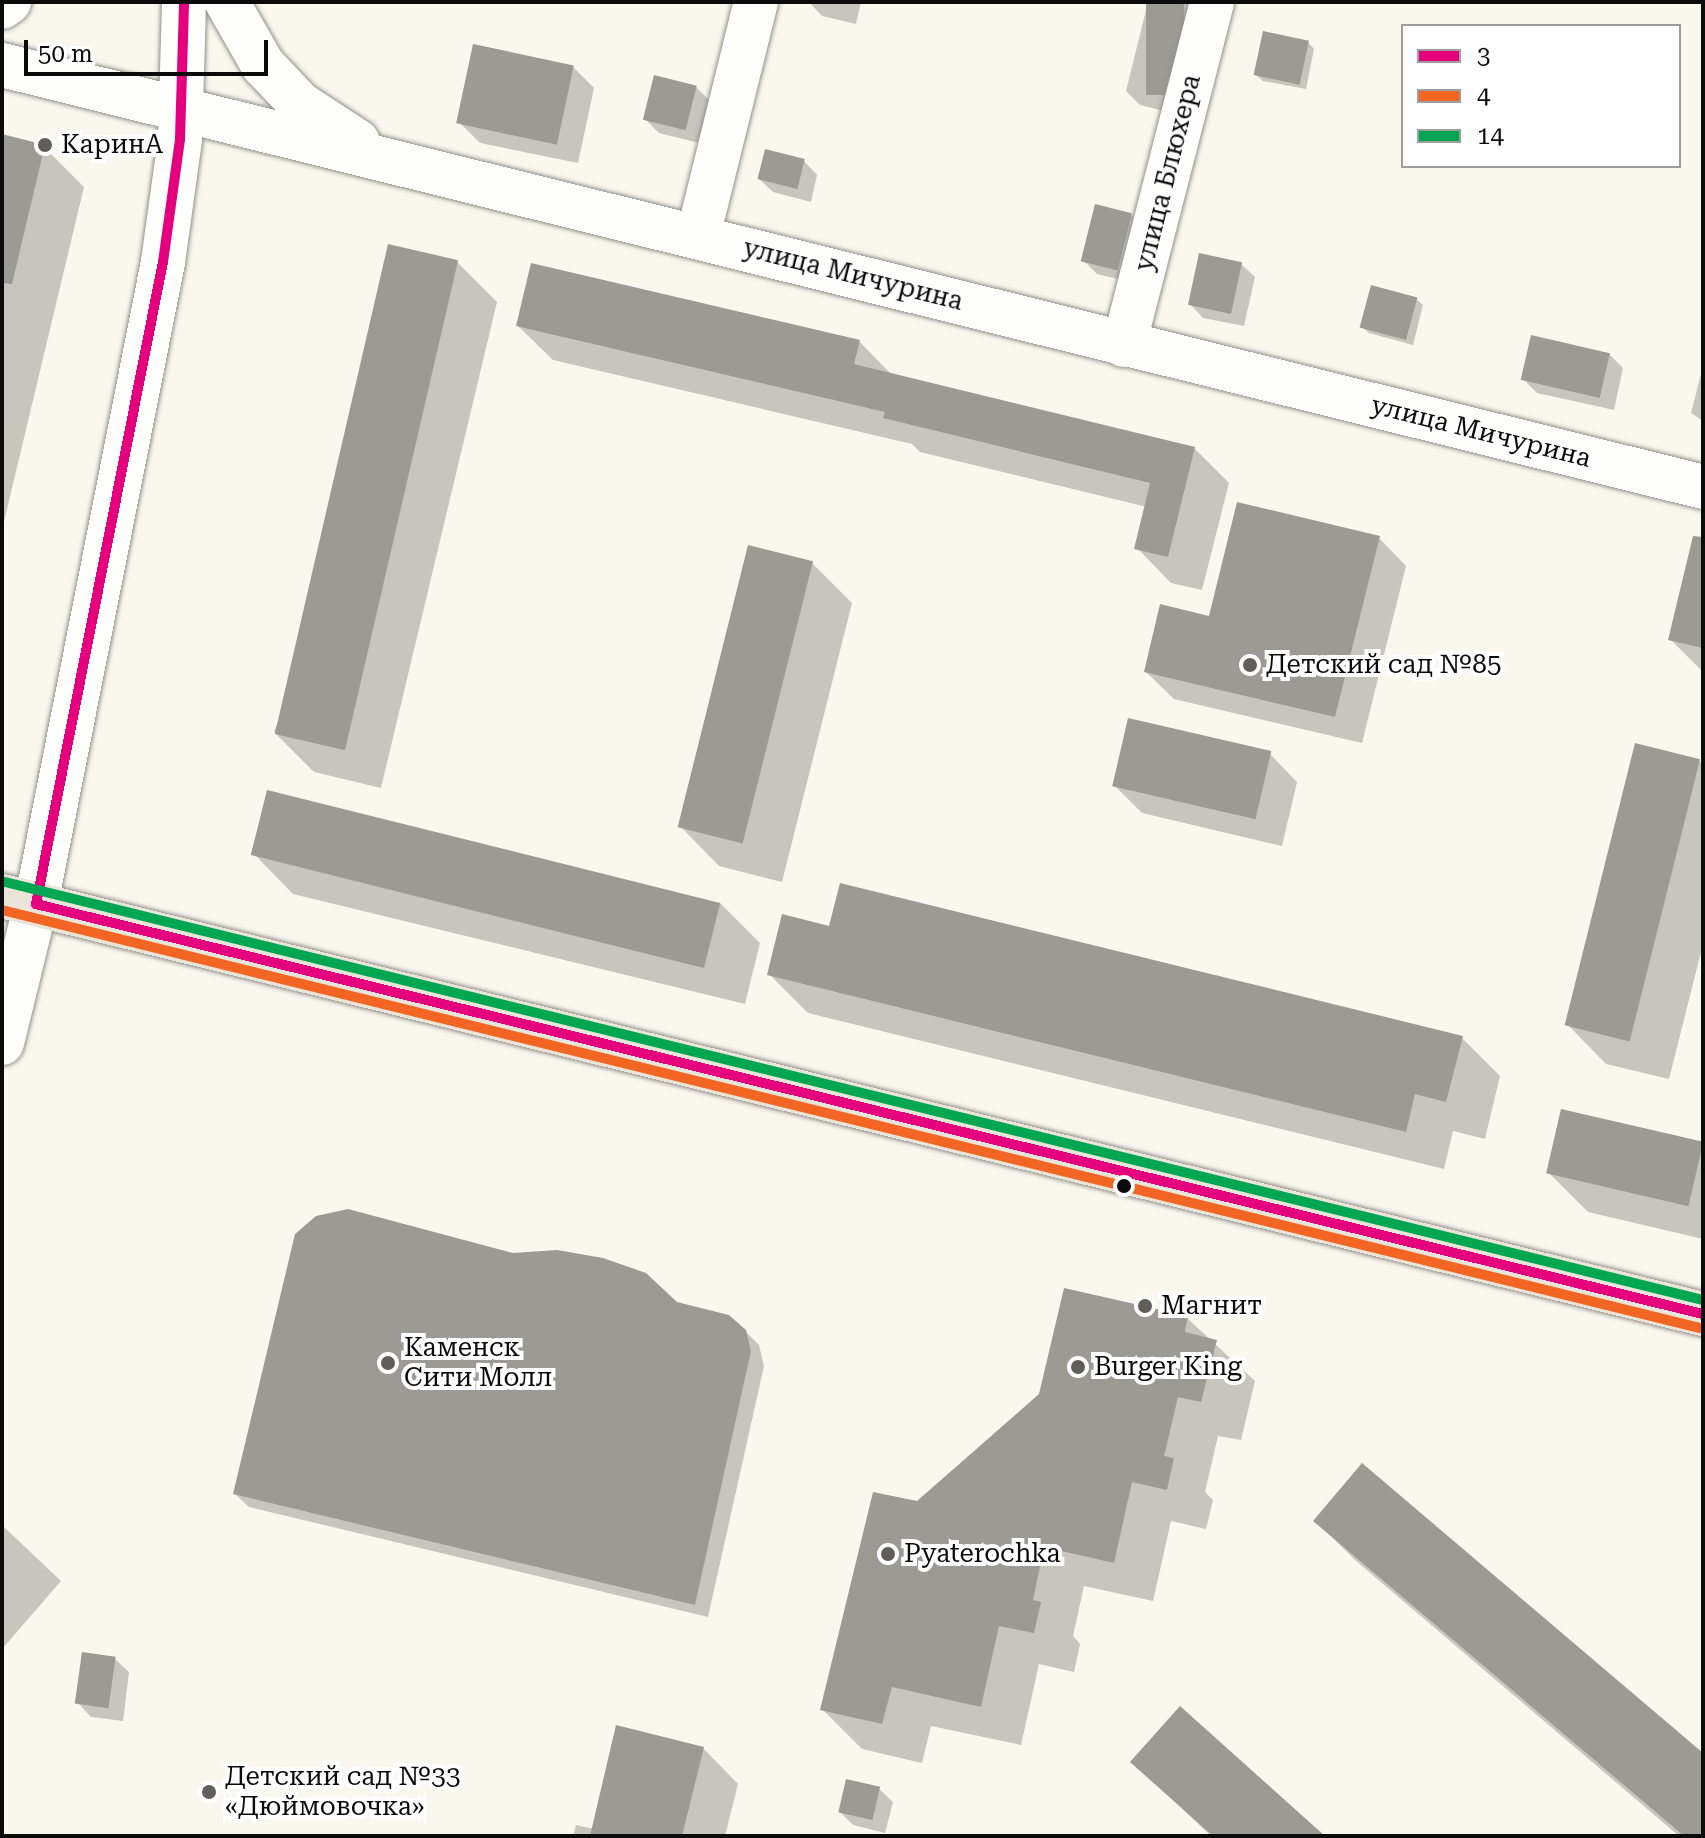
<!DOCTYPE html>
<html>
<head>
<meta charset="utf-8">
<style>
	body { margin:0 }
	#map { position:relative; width:1705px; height:1838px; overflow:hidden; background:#faf7ee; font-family:"Roboto Serif",serif }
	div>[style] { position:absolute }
	.shadow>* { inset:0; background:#0003 }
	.building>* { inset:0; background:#9c9a94; transform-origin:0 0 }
	.roads { filter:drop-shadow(0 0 2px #93918d) drop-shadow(0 0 2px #93918d) }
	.minor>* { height:44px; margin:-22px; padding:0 22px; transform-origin:22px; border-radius:22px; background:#fefefc }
	.major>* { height:44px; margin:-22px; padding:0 22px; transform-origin:22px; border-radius:22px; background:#eae5d8 }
	.bus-1>* { height:10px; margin:-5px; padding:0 5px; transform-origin:5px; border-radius:5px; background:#e5007d }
	.bus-2>* { height:10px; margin:-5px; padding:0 5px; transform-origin:5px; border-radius:5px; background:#f26522 }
	.bus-3>* { height:10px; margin:-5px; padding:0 5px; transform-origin:5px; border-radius:5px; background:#00a651 }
	.dots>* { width:22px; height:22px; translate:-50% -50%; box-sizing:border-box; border:4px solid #fff; border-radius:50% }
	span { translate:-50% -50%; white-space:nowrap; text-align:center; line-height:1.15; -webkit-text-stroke:8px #fff; paint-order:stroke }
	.poi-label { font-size:26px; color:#0b0b0b }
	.left { translate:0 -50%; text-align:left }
	.street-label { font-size:26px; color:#0b0b0b }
	.frame { position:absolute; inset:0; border:4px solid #0b0b0b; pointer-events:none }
	.legend { position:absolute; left:1401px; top:24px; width:280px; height:144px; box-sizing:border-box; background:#fff; border:2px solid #9d9d9d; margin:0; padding:10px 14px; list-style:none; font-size:24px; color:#0b0b0b }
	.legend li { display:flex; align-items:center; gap:16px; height:40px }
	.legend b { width:40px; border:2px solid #9d9d9d }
	.scale { position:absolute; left:24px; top:40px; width:244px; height:36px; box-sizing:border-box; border:4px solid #0b0b0b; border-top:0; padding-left:10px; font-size:24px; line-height:28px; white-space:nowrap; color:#0b0b0b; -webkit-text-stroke:6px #fff; paint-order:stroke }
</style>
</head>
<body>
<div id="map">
	<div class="shadow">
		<div style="clip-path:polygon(809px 2px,861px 2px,856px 24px,822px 16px)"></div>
		<div style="clip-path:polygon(1148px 2px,1190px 2px,1172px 113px,1140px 105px,1126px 91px)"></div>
		<div style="clip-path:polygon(1308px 42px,1314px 49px,1306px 89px,1263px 81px,1256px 75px)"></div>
		<div style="clip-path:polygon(573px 67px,594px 88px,578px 163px,480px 143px,459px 122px)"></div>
		<div style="clip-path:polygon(696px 87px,710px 101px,699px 143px,659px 133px,645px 119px)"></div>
		<div style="clip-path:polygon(2px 136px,44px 147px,84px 187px,2px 530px)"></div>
		<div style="clip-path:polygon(804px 161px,817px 175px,811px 202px,773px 192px,759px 179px)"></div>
		<div style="clip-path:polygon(1131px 214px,1145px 228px,1131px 282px,1097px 274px,1083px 260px)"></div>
		<div style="clip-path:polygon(457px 262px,497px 302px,381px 788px,314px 772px,274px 732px)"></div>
		<div style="clip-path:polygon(1241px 264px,1255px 277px,1244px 326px,1203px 318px,1190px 304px)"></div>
		<div style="clip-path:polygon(1416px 299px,1423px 305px,1413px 345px,1369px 333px,1362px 327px)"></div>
		<div style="clip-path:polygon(518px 326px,859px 341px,892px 375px,1194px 448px,1229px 483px,1202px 590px,1171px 583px,1137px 548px,1147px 507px,920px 452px,912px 444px,553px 360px)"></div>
		<div style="clip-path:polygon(1609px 354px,1623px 368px,1614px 410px,1537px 393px,1523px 379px)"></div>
		<div style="clip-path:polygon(1702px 370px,1703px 370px,1703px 421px,1691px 413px)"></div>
		<div style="clip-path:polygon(1379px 538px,1406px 566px,1362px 743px,1174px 699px,1146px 672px,1211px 618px)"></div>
		<div style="clip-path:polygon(812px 563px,852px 603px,782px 882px,719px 866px,680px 826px)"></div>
		<div style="clip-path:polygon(1703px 578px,1703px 672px,1670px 639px)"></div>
		<div style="clip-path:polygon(1270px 754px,1297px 782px,1282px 846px,1142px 813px,1114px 785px)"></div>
		<div style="clip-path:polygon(1699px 761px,1703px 765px,1703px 944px,1669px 1079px,1606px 1064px,1567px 1024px)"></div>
		<div style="clip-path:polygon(254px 854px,720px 903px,760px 943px,745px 1004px,293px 894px)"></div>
		<div style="clip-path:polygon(831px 928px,1462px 1038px,1500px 1076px,1485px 1139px,1453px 1131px,1444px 1169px,808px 1013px,769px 974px)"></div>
		<div style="clip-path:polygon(1703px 1145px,1703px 1239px,1588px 1212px,1548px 1172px)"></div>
		<div style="clip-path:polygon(676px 1304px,745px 1331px,759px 1345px,764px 1366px,708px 1617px,249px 1507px,235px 1494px)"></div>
		<div style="clip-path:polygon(1187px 1318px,1255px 1381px,1241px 1440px,1218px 1436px,1205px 1492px,1213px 1500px,1206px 1529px,1171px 1521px,1153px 1601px,1084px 1586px,1073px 1636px,1080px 1644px,1074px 1672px,1039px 1664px,1021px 1745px,931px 1726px,922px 1763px,862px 1749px,822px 1709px,917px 1503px)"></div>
		<div style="clip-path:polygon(1316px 1521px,1703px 1756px,1703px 1836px,1679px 1836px,1355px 1560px)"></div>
		<div style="clip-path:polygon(2px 1525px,61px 1581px,2px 1649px)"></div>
		<div style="clip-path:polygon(115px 1659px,129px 1672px,123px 1721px,91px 1717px,78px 1703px)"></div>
		<div style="clip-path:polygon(703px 1748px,738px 1784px,725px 1836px,573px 1836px,576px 1825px,594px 1829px)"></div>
		<div style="clip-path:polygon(1133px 1762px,1322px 1836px,1211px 1836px)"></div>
		<div style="clip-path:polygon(879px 1789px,893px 1802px,885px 1833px,853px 1825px,840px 1812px)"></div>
	</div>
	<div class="building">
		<div style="left:1146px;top:2px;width:38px;height:93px"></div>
		<div style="left:1263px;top:31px;width:47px;height:45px;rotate:12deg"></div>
		<div style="left:473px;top:44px;width:103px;height:81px;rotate:12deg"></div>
		<div style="left:654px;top:75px;width:44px;height:46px;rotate:14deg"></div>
		<div style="clip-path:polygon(2px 134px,45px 145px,12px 284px,2px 283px)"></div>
		<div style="left:765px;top:149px;width:41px;height:31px;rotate:14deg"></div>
		<div style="left:1095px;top:204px;width:38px;height:59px;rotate:14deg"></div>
		<div style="left:388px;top:244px;width:72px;height:503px;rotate:13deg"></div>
		<div style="left:1199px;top:253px;width:44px;height:53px;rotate:12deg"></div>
		<div style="clip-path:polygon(531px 263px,860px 340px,854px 364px,1195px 447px,1168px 557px,1134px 549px,1150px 483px,883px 418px,885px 412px,516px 326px)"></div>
		<div style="left:1371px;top:285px;width:48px;height:44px;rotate:15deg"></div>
		<div style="left:1531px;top:335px;width:81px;height:46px;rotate:13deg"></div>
		<div style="clip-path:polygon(1237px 502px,1380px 536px,1335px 717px,1144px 672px,1160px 604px,1209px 616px)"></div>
		<div style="clip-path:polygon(1693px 536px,1703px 537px,1703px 648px,1668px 640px)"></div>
		<div style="left:748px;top:545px;width:67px;height:291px;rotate:14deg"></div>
		<div style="left:1128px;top:718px;width:147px;height:70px;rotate:13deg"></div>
		<div style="left:1635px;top:743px;width:67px;height:291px;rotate:14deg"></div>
		<div style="left:267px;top:790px;width:467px;height:67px;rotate:14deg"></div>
		<div style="clip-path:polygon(840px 883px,1463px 1036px,1446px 1102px,1415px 1094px,1406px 1132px,767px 975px,782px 914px,829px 926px)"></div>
		<div style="left:1561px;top:1109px;width:146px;height:66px;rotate:13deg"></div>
		<div style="clip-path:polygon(348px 1209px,513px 1253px,557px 1250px,603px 1258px,646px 1273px,677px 1302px,729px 1315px,746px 1330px,751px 1351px,695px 1605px,233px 1494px,295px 1234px,316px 1216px)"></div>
		<div style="clip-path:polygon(1064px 1288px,1188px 1316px,1185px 1332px,1217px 1340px,1201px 1402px,1178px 1397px,1164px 1456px,1174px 1458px,1167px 1490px,1132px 1482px,1114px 1563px,1044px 1547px,1033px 1600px,1041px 1602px,1034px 1633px,999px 1626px,981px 1707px,892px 1687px,882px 1724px,820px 1710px,873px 1492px,917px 1501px,1039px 1394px)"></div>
		<div style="clip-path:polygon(1362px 1463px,1703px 1753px,1703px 1836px,1684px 1836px,1313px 1521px)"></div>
		<div style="left:82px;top:1652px;width:34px;height:52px;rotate:8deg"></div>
		<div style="clip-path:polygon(1180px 1706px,1325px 1836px,1213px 1836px,1130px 1762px)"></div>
		<div style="clip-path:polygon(616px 1725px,704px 1747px,682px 1836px,590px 1836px)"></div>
		<div style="left:846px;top:1779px;width:35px;height:34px;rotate:13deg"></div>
	</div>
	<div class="roads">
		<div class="minor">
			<div style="left:227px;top:2px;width:73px;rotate:60.3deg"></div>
			<div style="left:263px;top:65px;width:54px;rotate:46.5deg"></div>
			<div style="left:300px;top:104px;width:69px;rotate:33.2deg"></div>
			<div style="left:2px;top:7px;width:9px;rotate:-36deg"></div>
			<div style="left:2px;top:65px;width:1753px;rotate:13.93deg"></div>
			<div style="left:698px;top:236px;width:241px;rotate:-76.1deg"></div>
			<div style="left:1124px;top:345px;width:354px;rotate:-75.6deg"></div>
			<div style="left:2px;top:1043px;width:143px;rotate:-76.3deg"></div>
			<div style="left:36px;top:904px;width:654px;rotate:-78.81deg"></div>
			<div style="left:163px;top:262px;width:124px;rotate:-82.1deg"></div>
			<div style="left:180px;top:139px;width:137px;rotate:-88.3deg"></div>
		</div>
		<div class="major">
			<div style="left:2px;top:896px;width:1752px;rotate:13.81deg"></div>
		</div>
	</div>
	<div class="bus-1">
		<div style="left:36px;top:904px;width:1717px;rotate:13.82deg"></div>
		<div style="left:36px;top:904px;width:654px;rotate:-78.81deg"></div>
		<div style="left:163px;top:262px;width:124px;rotate:-82.1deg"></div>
		<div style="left:180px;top:139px;width:137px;rotate:-88.3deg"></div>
	</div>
	<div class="bus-2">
		<div style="left:2px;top:910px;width:1749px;rotate:13.83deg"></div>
	</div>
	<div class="bus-3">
		<div style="left:5px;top:882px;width:1749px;rotate:13.83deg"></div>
	</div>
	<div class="dots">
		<div style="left:45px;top:145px;background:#5f5e5a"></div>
		<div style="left:1250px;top:665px;background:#5f5e5a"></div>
		<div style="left:1124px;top:1186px;background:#0b0b0b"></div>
		<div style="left:1145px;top:1306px;background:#5f5e5a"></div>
		<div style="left:388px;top:1363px;background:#5f5e5a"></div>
		<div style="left:1078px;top:1367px;background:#5f5e5a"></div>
		<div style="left:888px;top:1554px;background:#5f5e5a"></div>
		<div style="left:209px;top:1792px;background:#5f5e5a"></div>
	</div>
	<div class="poi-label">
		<span class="left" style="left:61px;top:145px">КаринА</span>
		<span class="left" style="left:1266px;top:665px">Детский сад №85</span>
		<span class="left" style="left:1161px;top:1306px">Магнит</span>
		<span class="left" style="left:404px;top:1363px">Каменск<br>Сити Молл</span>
		<span class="left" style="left:1094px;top:1367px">Burger King</span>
		<span class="left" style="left:904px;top:1554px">Pyaterochka</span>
		<span class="left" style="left:225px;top:1792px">Детский сад №33<br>«Дюймовочка»</span>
	</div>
	<div class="street-label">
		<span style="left:1168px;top:173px;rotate:-76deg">улица Блюхера</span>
		<span style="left:853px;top:275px;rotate:14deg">улица Мичурина</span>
		<span style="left:1481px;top:432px;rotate:14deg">улица Мичурина</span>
	</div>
	<div class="frame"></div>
	<ul class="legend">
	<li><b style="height:10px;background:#e5007d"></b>3</li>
	<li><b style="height:10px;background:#f26522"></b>4</li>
	<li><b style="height:10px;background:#00a651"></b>14</li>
	</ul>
	<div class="scale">50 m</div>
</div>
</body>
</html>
